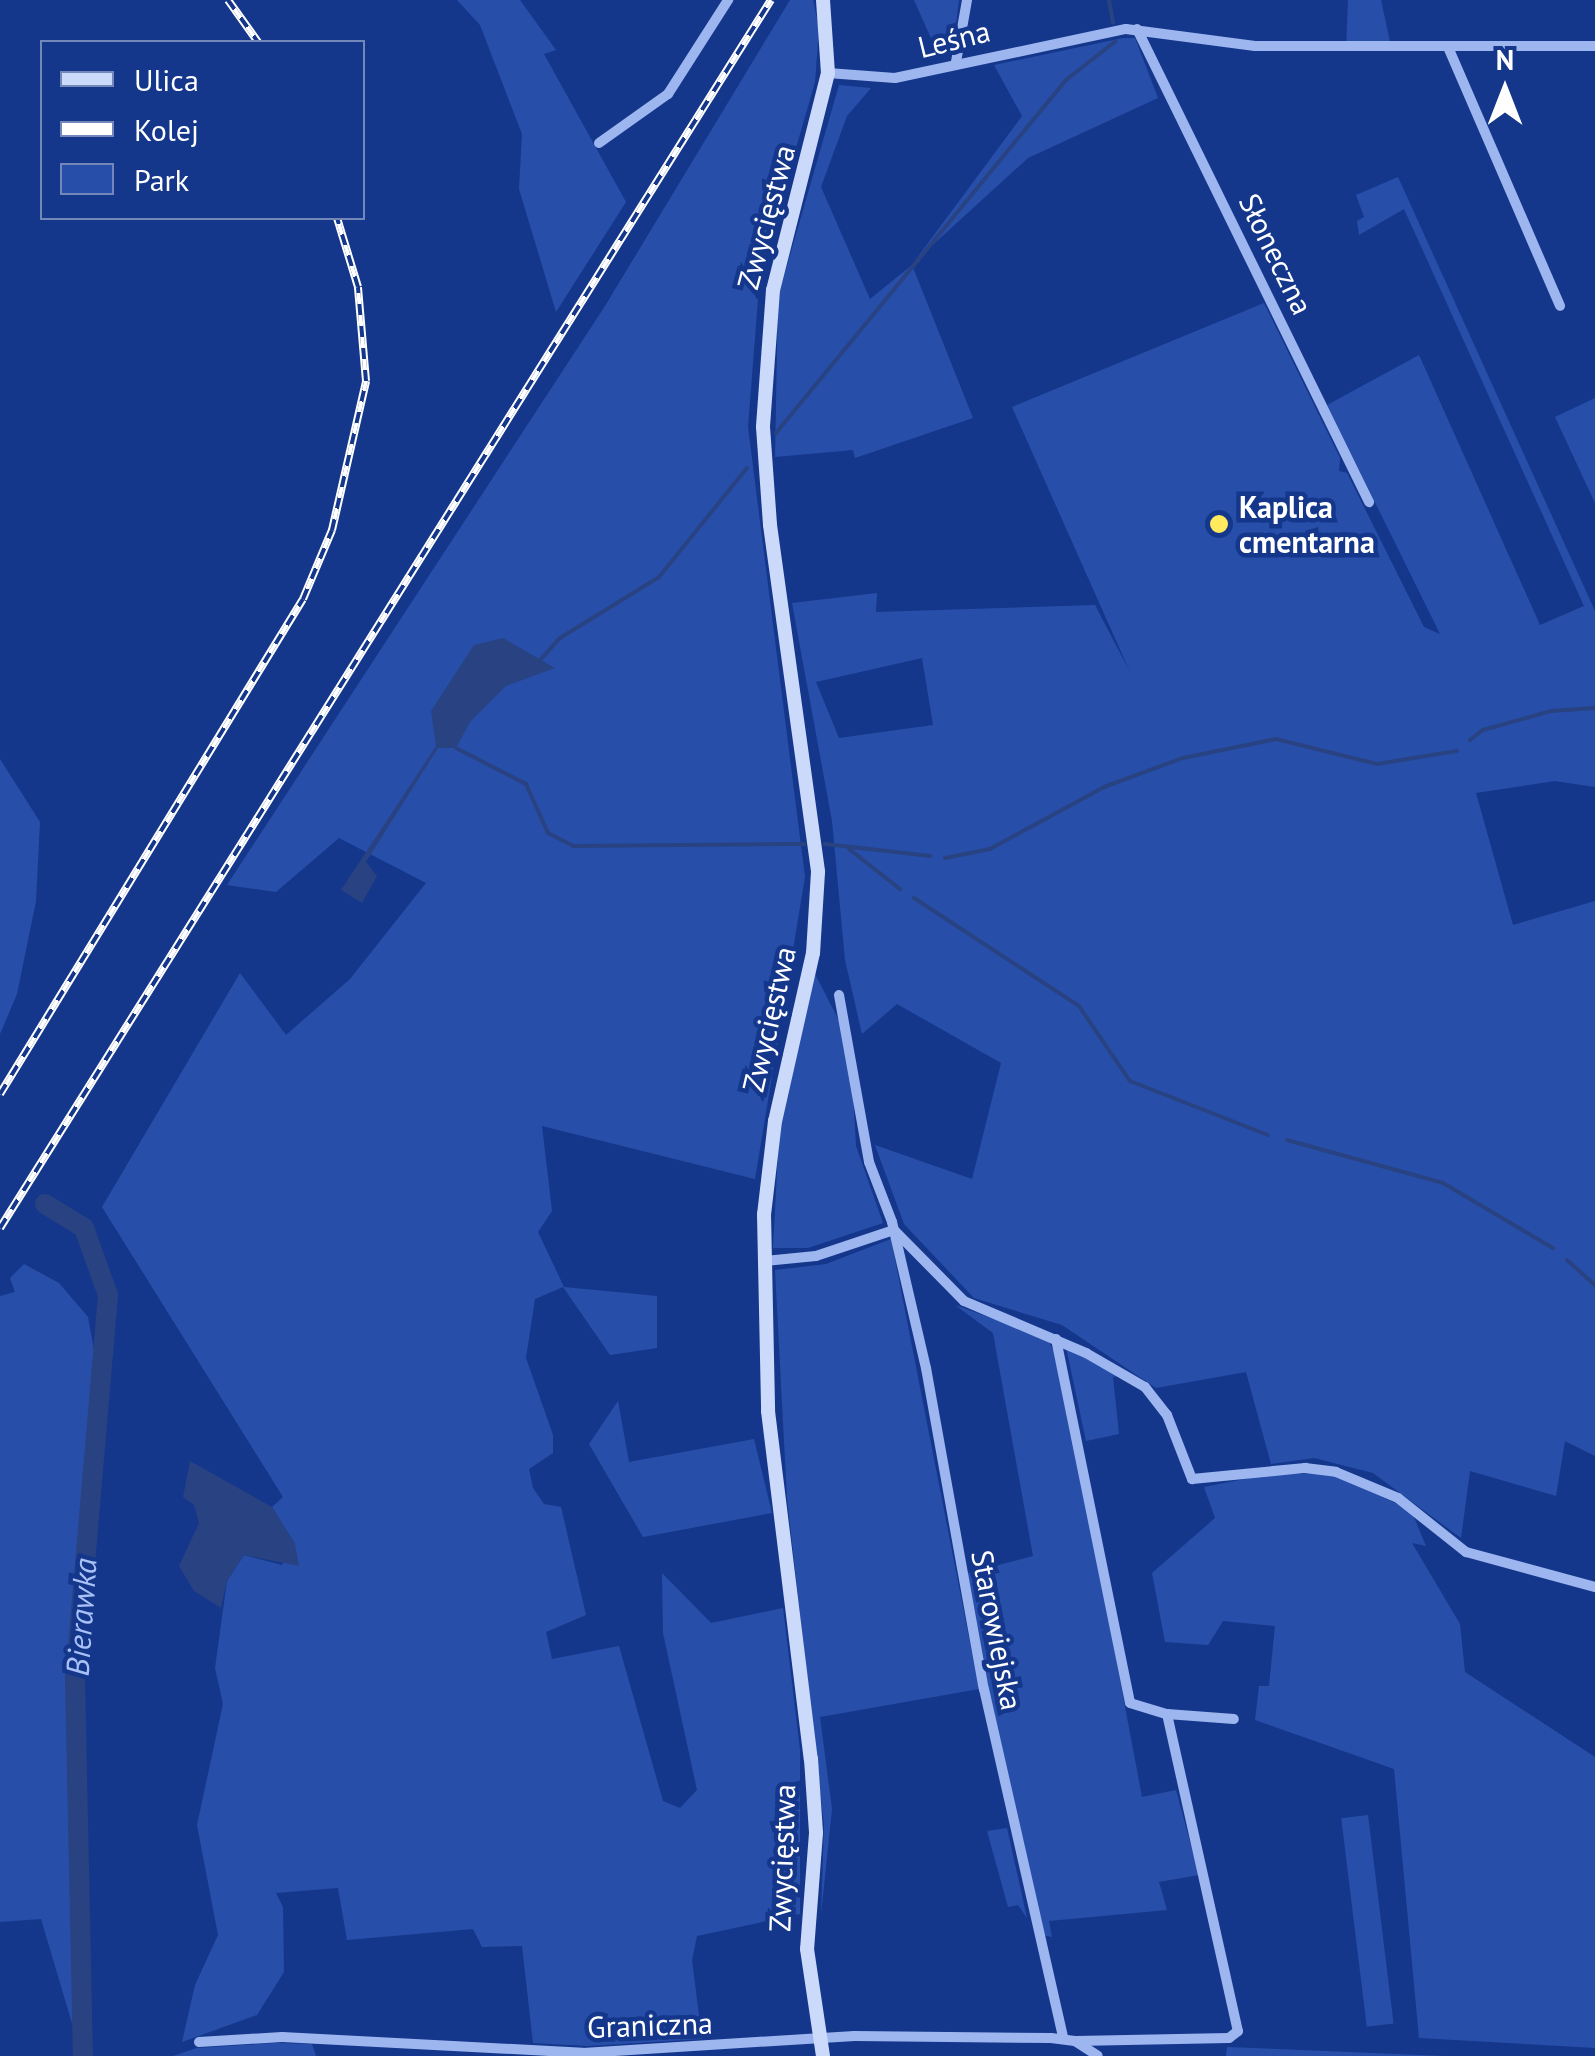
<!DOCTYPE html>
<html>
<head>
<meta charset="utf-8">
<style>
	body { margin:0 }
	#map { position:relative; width:1595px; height:2056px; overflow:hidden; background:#15378b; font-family:"PT Sans",sans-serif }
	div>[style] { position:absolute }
	.green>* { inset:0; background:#274faa; transform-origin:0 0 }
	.water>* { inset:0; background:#294282 }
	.stream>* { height:4px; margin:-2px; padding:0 2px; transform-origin:2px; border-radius:2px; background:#294282 }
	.river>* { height:20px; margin:-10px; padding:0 10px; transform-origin:10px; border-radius:10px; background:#294282 }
	.minor>* { height:10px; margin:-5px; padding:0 5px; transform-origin:5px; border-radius:5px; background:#9db6f0 }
	.secondary>* { height:14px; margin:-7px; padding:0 7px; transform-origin:7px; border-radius:7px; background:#cbd9fb }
	.rail>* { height:8px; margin-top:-4px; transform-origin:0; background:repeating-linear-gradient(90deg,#15378b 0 11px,#fff 0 22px); box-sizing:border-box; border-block:2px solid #fff }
	.dots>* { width:28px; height:28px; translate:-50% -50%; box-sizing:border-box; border:5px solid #15378b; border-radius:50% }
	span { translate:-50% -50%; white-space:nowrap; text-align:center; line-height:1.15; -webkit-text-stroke:9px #15378b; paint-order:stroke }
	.street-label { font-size:30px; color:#fff }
	.poi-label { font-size:30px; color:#fff; font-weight:700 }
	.left { translate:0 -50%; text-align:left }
	.water-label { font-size:32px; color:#a9c1f7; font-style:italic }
	.legend { position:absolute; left:40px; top:40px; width:325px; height:180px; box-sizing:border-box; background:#15378b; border:2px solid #7387b9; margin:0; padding:12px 18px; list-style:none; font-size:30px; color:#fff }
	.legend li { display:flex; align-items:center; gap:20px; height:50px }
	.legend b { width:50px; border:2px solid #7387b9 }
	.north { position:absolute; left:1455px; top:40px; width:100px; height:100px; -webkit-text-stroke:8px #15378b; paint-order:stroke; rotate:0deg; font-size:28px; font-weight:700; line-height:40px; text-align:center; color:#fff }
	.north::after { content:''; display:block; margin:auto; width:35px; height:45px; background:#fff; clip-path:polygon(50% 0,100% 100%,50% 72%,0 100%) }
</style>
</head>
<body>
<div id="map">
	<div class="green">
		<div style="clip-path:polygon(457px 0,520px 0,556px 50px,544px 54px,626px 202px,556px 312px,519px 189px,522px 134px,480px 25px)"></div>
		<div style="clip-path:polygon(790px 0,813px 0,819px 28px,815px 82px,760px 273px,748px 427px,805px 877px,755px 1179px,542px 1126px,552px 1211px,538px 1232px,564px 1287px,657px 1296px,657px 1348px,610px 1355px,563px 1287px,535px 1299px,526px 1358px,553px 1435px,553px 1453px,529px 1469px,533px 1488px,544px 1504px,561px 1507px,586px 1615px,546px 1632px,552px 1659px,619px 1646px,663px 1801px,680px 1808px,697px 1790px,663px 1633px,662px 1573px,711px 1623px,783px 1608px,800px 1750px,800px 1914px,697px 1936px,692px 1960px,702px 2039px,588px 2046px,533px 2043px,522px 1946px,482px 1947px,473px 1929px,347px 1940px,338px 1888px,276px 1893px,283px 1907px,284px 1972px,257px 2015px,182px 2042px,195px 1985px,218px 1935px,197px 1825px,223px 1704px,215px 1668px,227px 1581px,244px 1555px,282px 1565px,295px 1544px,272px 1507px,283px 1497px,102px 1207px,240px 973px,286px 1035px,350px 979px,426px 883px,339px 838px,276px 892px,227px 885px,605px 306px)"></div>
		<div style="clip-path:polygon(914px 0,959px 0,954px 40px,938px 54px)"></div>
		<div style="clip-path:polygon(1348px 0,1381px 0,1392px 51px,1346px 51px)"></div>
		<div style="clip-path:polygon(1123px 38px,1135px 38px,1158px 98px,1028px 158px,914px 262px,1022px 116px,994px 65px)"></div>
		<div style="clip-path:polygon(839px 85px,871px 88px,847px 116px,821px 187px,870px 299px,912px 265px,973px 418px,855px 458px,853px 450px,775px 457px,778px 297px)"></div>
		<div style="clip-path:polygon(evenodd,1398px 177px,1595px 611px,1595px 787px,1555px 781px,1476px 793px,1513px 925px,1595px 901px,1595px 1456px,1565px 1441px,1556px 1496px,1470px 1471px,1461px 1538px,1373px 1473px,1314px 1458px,1271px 1464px,1246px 1372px,1156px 1388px,1062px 1325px,974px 1298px,904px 1224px,875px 1145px,972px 1179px,1001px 1063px,897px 1004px,862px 1034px,845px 960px,832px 821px,792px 603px,877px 593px,876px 612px,1095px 605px,1130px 672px,1012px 407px,1264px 303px,1340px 458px,1339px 471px,1347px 473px,1424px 627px,1440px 634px,1327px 405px,1419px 355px,1540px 625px,1584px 606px,1404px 209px,1359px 235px,1357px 221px,1364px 217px,1356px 195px,1398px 177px,922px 658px,933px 725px,839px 738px,816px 682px,922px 658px)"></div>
		<div style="clip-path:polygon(1595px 398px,1595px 503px,1555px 417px)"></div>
		<div style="clip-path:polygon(0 759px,40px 822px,36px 901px,17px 994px,0 1034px)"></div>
		<div style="clip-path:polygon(815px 974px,850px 1042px,856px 1146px,883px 1223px,808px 1248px,773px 1248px,780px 1116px)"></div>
		<div style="clip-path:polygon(891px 1239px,979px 1689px,820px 1717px,832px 1809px,821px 1915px,824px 1825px,787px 1498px,775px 1270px,826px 1264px)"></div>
		<div style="clip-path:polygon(24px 1264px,59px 1283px,88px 1317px,95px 1355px,66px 1709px,74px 2030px,41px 1919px,0 1922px,0 1296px,15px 1292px,10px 1278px)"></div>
		<div style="clip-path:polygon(955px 1305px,1047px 1338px,1061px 1366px,1142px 1797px,1176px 1790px,1199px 1875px,1159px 1882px,1167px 1910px,1049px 1921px,1052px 1937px,1042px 1935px,964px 1574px,1033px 1556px,993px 1333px)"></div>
		<div style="clip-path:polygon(1066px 1347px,1119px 1376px,1113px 1377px,1119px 1434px,1086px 1441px)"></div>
		<div style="clip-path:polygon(618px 1401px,629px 1462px,754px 1439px,772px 1513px,643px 1537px,589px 1444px)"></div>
		<div style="clip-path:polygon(1274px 1473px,1331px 1474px,1411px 1510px,1426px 1546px,1412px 1543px,1460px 1624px,1465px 1672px,1595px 1757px,1595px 2048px,1419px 2038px,1394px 1769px,1255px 1720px,1259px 1686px,1269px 1686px,1275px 1626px,1223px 1621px,1208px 1645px,1165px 1642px,1152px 1573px,1215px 1518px,1204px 1487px)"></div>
		<div style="left:1368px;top:1815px;width:210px;height:27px;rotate:83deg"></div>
		<div style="clip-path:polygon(1007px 1828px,1027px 1918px,1018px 1905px,1008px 1907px,987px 1831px)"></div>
		<div style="clip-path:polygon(274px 2043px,312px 2044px,316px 2056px,173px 2056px,197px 2048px)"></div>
		<div style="clip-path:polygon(1227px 2047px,1445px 2056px,1226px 2056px)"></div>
	</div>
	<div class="water">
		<div style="clip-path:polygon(503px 638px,555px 668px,506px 686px,470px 722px,456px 748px,438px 748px,366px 862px,377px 876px,362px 903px,341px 890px,436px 746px,431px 711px,474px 645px)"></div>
		<div style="clip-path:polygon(190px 1461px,272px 1507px,295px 1544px,299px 1566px,244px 1555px,227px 1581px,221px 1608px,194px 1591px,179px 1566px,199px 1523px,194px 1505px,183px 1497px)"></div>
	</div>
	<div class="stream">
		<div style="left:1109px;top:0;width:23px;rotate:80deg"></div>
		<div style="left:776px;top:433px;width:457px;rotate:-50.6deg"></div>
		<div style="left:1066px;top:80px;width:63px;rotate:-38deg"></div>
		<div style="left:541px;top:659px;width:28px;rotate:-48deg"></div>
		<div style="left:560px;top:638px;width:116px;rotate:-31.6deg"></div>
		<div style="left:659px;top:577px;width:140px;rotate:-51.1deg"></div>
		<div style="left:1470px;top:740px;width:16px;rotate:-38deg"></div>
		<div style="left:1483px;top:730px;width:71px;rotate:-15.6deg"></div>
		<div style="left:1551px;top:711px;width:44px;rotate:-3.9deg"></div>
		<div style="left:456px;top:748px;width:79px;rotate:27.2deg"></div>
		<div style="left:526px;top:784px;width:54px;rotate:65.8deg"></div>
		<div style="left:548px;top:833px;width:28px;rotate:27deg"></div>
		<div style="left:573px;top:846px;width:231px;rotate:-0.5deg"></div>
		<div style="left:825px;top:844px;width:106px;rotate:6.5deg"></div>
		<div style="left:849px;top:849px;width:65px;rotate:38.1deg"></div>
		<div style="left:945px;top:858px;width:46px;rotate:-11.3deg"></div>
		<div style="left:990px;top:849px;width:130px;rotate:-28.5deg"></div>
		<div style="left:1104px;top:787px;width:84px;rotate:-20.2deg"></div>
		<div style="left:1183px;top:758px;width:95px;rotate:-11.5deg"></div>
		<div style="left:1276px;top:739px;width:104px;rotate:13.9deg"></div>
		<div style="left:1377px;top:764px;width:81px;rotate:-9.2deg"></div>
		<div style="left:914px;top:898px;width:197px;rotate:33.2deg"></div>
		<div style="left:1079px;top:1006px;width:91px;rotate:55.8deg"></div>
		<div style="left:1130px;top:1081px;width:148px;rotate:21.4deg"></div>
		<div style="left:1287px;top:1140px;width:162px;rotate:15.4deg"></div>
		<div style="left:1443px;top:1183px;width:128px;rotate:30.6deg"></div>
		<div style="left:1567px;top:1260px;width:38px;rotate:42deg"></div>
	</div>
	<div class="river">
		<div style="left:45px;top:1204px;width:46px;rotate:31.6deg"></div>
		<div style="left:84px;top:1228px;width:71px;rotate:70.3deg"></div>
		<div style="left:108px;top:1295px;width:385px;rotate:94.9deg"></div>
		<div style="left:75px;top:1679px;width:377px;rotate:88.8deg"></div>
	</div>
	<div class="minor">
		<div style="left:1137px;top:29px;width:527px;rotate:63.87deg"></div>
		<div style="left:1448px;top:47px;width:282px;rotate:66.6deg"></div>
		<div style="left:956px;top:62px;width:63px;rotate:-79.9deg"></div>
		<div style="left:828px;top:73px;width:67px;rotate:4.3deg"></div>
		<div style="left:895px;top:78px;width:236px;rotate:-12deg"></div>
		<div style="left:1126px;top:29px;width:130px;rotate:7.5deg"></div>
		<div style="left:1255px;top:46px;width:340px"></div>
		<div style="left:599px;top:143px;width:85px;rotate:-35.4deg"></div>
		<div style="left:668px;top:94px;width:112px;rotate:-57.4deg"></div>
		<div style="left:839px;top:995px;width:170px;rotate:79.8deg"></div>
		<div style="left:869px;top:1162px;width:64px;rotate:69deg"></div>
		<div style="left:892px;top:1222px;width:150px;rotate:76.9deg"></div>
		<div style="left:926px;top:1368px;width:326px;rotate:79.8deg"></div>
		<div style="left:984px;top:1689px;width:358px;rotate:77.2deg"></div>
		<div style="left:894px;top:1230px;width:100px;rotate:45.4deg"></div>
		<div style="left:964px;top:1301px;width:133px;rotate:23.1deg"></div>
		<div style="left:1086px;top:1353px;width:68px;rotate:30deg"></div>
		<div style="left:1145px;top:1387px;width:36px;rotate:52deg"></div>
		<div style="left:1167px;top:1415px;width:69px;rotate:68.7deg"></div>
		<div style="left:1192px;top:1479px;width:114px;rotate:-5.6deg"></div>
		<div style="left:1305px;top:1468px;width:31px;rotate:7deg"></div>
		<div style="left:1336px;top:1472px;width:67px;rotate:22.8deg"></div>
		<div style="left:1398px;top:1498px;width:87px;rotate:38.5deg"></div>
		<div style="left:1466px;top:1552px;width:134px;rotate:15.2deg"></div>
		<div style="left:765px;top:1261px;width:51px;rotate:-5.6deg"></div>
		<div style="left:816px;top:1256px;width:82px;rotate:-18.4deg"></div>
		<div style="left:1056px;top:1339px;width:371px;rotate:78.5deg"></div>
		<div style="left:1130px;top:1703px;width:39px;rotate:17deg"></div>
		<div style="left:1167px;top:1714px;width:325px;rotate:77.4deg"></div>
		<div style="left:1238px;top:2031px;width:11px;rotate:142deg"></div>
		<div style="left:1229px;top:2038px;width:153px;rotate:178.9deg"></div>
		<div style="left:1167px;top:1714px;width:67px;rotate:4.3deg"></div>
		<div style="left:199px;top:2042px;width:83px;rotate:-3.4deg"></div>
		<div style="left:282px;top:2037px;width:301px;rotate:3deg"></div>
		<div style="left:583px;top:2053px;width:272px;rotate:-3.6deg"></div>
		<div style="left:854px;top:2036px;width:197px;rotate:0.6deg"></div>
		<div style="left:1051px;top:2038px;width:24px;rotate:7deg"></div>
		<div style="left:1075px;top:2041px;width:27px;rotate:33deg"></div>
	</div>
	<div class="secondary">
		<div style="left:823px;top:0;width:73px;rotate:86.1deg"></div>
		<div style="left:828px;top:73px;width:224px;rotate:104.2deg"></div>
		<div style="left:773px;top:290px;width:137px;rotate:94.2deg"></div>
		<div style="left:763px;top:427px;width:98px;rotate:85.9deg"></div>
		<div style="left:770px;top:525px;width:350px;rotate:82.1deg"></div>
		<div style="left:818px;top:872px;width:81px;rotate:93.5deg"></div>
		<div style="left:813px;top:953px;width:172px;rotate:102.7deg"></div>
		<div style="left:775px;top:1121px;width:94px;rotate:96.7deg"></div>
		<div style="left:764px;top:1214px;width:197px;rotate:88.8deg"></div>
		<div style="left:768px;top:1411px;width:351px;rotate:83deg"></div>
		<div style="left:811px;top:1759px;width:74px;rotate:86.1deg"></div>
		<div style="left:816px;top:1833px;width:116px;rotate:94.4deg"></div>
		<div style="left:807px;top:1949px;width:108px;rotate:81.5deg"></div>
	</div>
	<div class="rail">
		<div style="left:228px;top:0;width:52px;rotate:54.5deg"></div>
		<div style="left:0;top:1094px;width:580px;rotate:-58.53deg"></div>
		<div style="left:303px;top:599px;width:75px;rotate:-67.2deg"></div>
		<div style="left:332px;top:530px;width:153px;rotate:-77.1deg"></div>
		<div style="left:366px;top:381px;width:94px;rotate:-94.9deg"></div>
		<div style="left:358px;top:287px;width:72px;rotate:-106.9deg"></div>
		<div style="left:0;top:1228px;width:1450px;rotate:-57.88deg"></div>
	</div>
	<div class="dots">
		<div style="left:1219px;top:524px;background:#ffe95c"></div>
	</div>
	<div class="street-label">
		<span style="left:954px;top:39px;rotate:-14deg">Leśna</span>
		<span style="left:766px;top:217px;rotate:-75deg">Zwycięstwa</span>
		<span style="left:1276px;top:254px;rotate:64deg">Słoneczna</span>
		<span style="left:769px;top:1019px;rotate:-77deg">Zwycięstwa</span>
		<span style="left:997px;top:1630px;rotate:79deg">Starowiejska</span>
		<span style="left:782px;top:1858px;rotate:-88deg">Zwycięstwa</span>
		<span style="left:650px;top:2025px;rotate:-2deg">Graniczna</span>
	</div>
	<div class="poi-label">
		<span class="left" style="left:1239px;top:524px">Kaplica<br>cmentarna</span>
	</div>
	<div class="water-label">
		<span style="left:81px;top:1617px;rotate:-86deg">Bierawka</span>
	</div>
	<ul class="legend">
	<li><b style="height:12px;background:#cbd9fb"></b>Ulica</li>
	<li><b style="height:12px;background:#fff"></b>Kolej</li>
	<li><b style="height:28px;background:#274faa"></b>Park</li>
	</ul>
	<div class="north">N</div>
</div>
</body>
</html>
